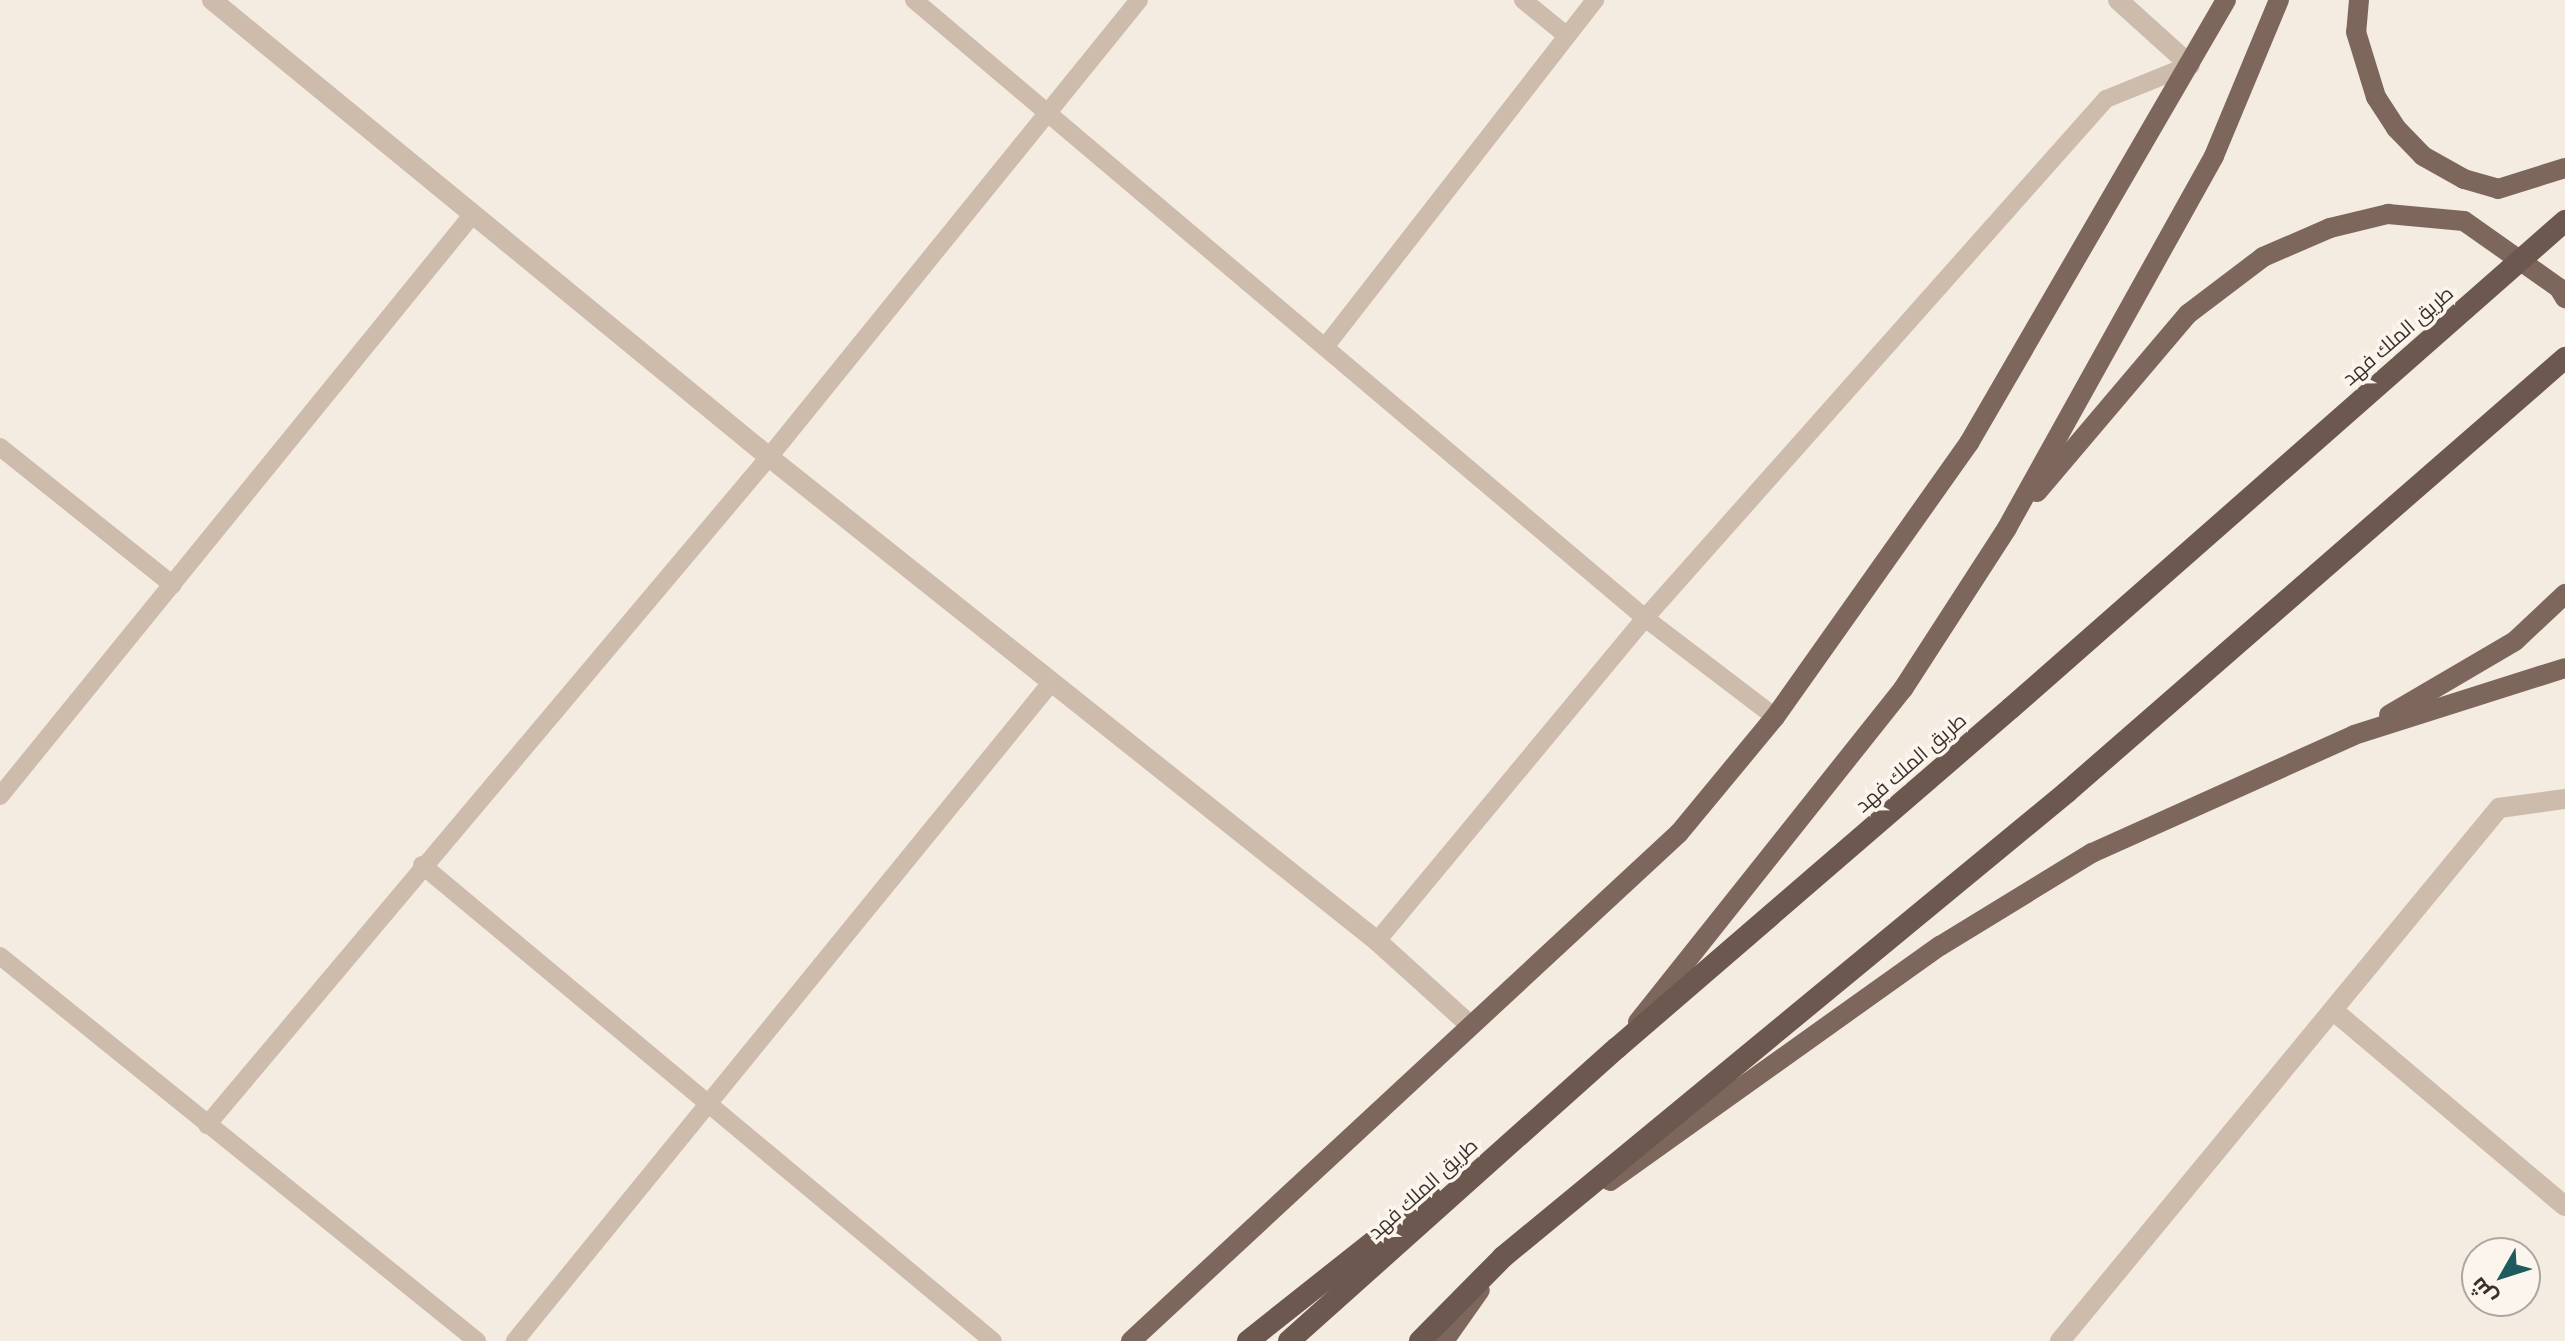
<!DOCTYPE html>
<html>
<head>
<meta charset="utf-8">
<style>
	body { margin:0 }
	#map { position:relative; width:2565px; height:1341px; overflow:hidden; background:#f4ebe1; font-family:"Nunito Sans",Cairo,sans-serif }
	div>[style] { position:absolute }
	.service>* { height:18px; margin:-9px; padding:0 9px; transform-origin:9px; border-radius:9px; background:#cdbbac }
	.minor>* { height:20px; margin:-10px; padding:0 10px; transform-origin:10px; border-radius:10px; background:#cdbbac }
	.primary>* { height:20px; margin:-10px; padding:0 10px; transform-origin:10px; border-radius:10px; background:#7d675c }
	.trunk>* { height:22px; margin:-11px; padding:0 11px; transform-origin:11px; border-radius:11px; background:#6c584f }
	.trunk-bridge>* { height:22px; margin:-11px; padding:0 11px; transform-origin:11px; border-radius:11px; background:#6c584f }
	span { translate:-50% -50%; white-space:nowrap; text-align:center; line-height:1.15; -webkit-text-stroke:7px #fbf5ee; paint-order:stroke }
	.street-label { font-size:20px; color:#3b302b }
	.north { position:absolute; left:2461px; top:1237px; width:80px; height:80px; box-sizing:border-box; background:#fbf5ee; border:2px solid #aea6a0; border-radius:50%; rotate:231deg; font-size:22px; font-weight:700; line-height:32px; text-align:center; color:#3b302b }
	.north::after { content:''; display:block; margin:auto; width:28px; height:36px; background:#1f5a5e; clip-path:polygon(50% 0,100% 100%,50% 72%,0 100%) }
</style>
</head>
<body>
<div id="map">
	<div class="service">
		<div style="left:914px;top:0;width:957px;rotate:40.21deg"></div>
		<div style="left:1645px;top:618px;width:163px;rotate:37.3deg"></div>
		<div style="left:1523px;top:0;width:55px;rotate:39.1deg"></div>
		<div style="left:1325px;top:347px;width:440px;rotate:-52.1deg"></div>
		<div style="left:0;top:447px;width:221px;rotate:38.6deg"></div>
		<div style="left:0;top:796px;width:750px;rotate:-50.9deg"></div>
		<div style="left:422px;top:865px;width:743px;rotate:39.82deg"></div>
		<div style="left:1377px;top:941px;width:420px;rotate:-50.3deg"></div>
		<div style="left:1645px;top:618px;width:694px;rotate:-48.39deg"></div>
		<div style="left:2106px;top:99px;width:91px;rotate:-22deg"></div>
		<div style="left:0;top:956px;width:613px;rotate:38.91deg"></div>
		<div style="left:207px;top:1125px;width:873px;rotate:-49.93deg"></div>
		<div style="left:769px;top:457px;width:588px;rotate:-51.01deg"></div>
		<div style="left:515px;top:1341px;width:847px;rotate:-50.84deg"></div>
	</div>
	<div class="minor">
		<div style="left:212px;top:0;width:720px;rotate:39.37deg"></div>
		<div style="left:769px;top:457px;width:777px;rotate:38.52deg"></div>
		<div style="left:1377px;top:941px;width:125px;rotate:42.1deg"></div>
		<div style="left:2118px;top:0;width:97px;rotate:42.1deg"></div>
		<div style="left:2334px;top:1011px;width:302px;rotate:40.2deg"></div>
		<div style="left:2060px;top:1341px;width:691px;rotate:-50.52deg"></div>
		<div style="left:2499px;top:808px;width:67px;rotate:-7.8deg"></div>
	</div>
	<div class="primary">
		<div style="left:2359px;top:0;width:32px;rotate:95deg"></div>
		<div style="left:2356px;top:32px;width:68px;rotate:72.9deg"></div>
		<div style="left:2376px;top:97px;width:37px;rotate:57deg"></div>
		<div style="left:2396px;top:128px;width:39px;rotate:46deg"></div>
		<div style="left:2423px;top:156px;width:47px;rotate:29.3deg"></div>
		<div style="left:2464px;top:179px;width:35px;rotate:16deg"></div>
		<div style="left:2498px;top:189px;width:70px;rotate:-17.4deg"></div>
		<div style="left:2037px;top:492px;width:233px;rotate:-49.7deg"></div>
		<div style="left:2188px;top:314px;width:94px;rotate:-37.2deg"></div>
		<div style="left:2263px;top:257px;width:73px;rotate:-23.4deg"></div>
		<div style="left:2330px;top:228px;width:60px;rotate:-13.6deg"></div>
		<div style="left:2388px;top:214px;width:76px;rotate:5.3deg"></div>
		<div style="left:2464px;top:221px;width:116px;rotate:35.2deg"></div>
		<div style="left:2559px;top:288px;width:12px;rotate:59deg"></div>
		<div style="left:2389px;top:715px;width:146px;rotate:-30.4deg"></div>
		<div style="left:2515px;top:641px;width:69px;rotate:-43.2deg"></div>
		<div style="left:1638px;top:1022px;width:426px;rotate:-51.5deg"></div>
		<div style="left:1903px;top:689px;width:192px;rotate:-57.1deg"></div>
		<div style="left:2007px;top:528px;width:426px;rotate:-60.9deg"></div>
		<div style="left:2214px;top:156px;width:169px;rotate:-67.4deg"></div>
		<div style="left:1610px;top:1181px;width:405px;rotate:-35.5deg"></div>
		<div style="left:1940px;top:946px;width:178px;rotate:-31.5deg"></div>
		<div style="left:2092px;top:853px;width:287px;rotate:-24.2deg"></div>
		<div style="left:2354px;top:735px;width:221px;rotate:-17.6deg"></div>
		<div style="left:1131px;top:1341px;width:747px;rotate:-42.83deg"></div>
		<div style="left:1679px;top:833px;width:151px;rotate:-50.4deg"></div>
		<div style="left:1775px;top:717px;width:336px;rotate:-54.7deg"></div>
		<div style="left:1969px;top:443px;width:512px;rotate:-59.88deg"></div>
		<div style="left:1444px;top:1341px;width:62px;rotate:-54.8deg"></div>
	</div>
	<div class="trunk">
		<div style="left:1248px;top:1341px;width:233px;rotate:-38.4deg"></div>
		<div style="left:1289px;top:1341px;width:440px;rotate:-41.8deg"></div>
		<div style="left:1617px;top:1048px;width:520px;rotate:-40.79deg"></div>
		<div style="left:1420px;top:1341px;width:118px;rotate:-45.3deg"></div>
		<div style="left:1503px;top:1257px;width:731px;rotate:-39.5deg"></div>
		<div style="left:2067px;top:792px;width:661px;rotate:-41.07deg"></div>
	</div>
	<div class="trunk-bridge">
		<div style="left:2011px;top:708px;width:738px;rotate:-41.32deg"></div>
	</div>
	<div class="street-label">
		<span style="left:2398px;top:336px;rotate:-41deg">طريق الملك فهد</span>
		<span style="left:1911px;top:763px;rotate:-41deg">طريق الملك فهد</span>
		<span style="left:1423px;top:1189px;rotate:-42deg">طريق الملك فهد</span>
	</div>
	<div class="north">ش</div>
</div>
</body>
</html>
